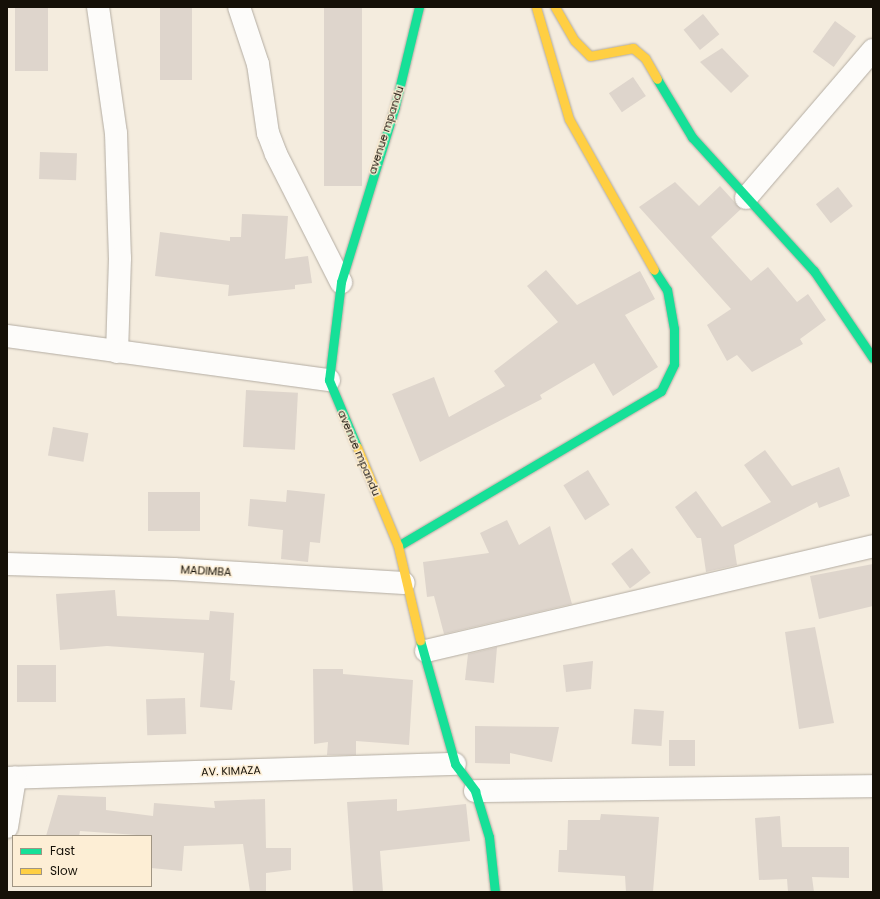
<!DOCTYPE html>
<html>
<head>
<meta charset="utf-8">
<style>
	body { margin:0 }
	#map { position:relative; width:880px; height:899px; overflow:hidden; background:#f4ecde; font-family:Poppins,sans-serif }
	div>[style] { position:absolute }
	.building>* { inset:0; background:#ded5cc; transform-origin:0 0 }
	.roads { filter:drop-shadow(0 0 1px #b3aca2) drop-shadow(0 0 1px #b3aca2) }
	.street>* { height:22px; margin:-11px; padding:0 11px; transform-origin:11px; border-radius:11px; background:#fdfcfa }
	.fast>* { height:9px; margin:-4.5px; padding:0 4.5px; transform-origin:4.5px; border-radius:4.5px; background:#16e098 }
	.slow>* { height:9px; margin:-4.5px; padding:0 4.5px; transform-origin:4.5px; border-radius:4.5px; background:#ffcf43 }
	span { translate:-50% -50%; white-space:nowrap; text-align:center; line-height:1.15; -webkit-text-stroke:3px #fdeed5; paint-order:stroke }
	.street-label { font-size:11px; color:#151007 }
	.frame { position:absolute; inset:0; border:8px solid #151007; pointer-events:none }
	.legend { position:absolute; left:12px; top:835px; width:140px; height:52px; box-sizing:border-box; background:#fdeed5; border:1px solid #a09583; margin:0; padding:5px 7px; list-style:none; font-size:12px; color:#151007 }
	.legend li { display:flex; align-items:center; gap:8px; height:20px }
	.legend b { width:20px; border:1px solid #a09583 }
</style>
</head>
<body>
<div id="map">
	<div class="building">
		<div style="left:15px;top:7px;width:33px;height:64px"></div>
		<div style="left:160px;top:7px;width:32px;height:73px"></div>
		<div style="left:324px;top:7px;width:38px;height:179px"></div>
		<div style="left:703px;top:14px;width:26px;height:25px;rotate:51deg"></div>
		<div style="left:835px;top:21px;width:26px;height:38px;rotate:36deg"></div>
		<div style="clip-path:polygon(722px 48px,749px 76px,731px 93px,700px 62px)"></div>
		<div style="left:633px;top:77px;width:23px;height:29px;rotate:56deg"></div>
		<div style="left:40px;top:152px;width:37px;height:27px;rotate:2deg"></div>
		<div style="clip-path:polygon(675px 182px,699px 206px,720px 186px,741px 209px,711px 237px,751px 281px,768px 267px,797px 302px,808px 294px,826px 320px,800px 339px,803px 344px,752px 372px,737px 355px,727px 361px,707px 325px,731px 309px,639px 207px)"></div>
		<div style="left:838px;top:187px;width:24px;height:28px;rotate:52deg"></div>
		<div style="clip-path:polygon(242px 214px,288px 216px,285px 259px,308px 256px,312px 283px,295px 285px,295px 289px,228px 296px,229px 285px,155px 276px,160px 232px,230px 241px,230px 237px,241px 237px)"></div>
		<div style="clip-path:polygon(546px 270px,577px 305px,640px 271px,655px 299px,625px 315px,658px 367px,613px 396px,594px 363px,540px 395px,542px 399px,420px 462px,392px 394px,434px 377px,449px 417px,505px 386px,494px 371px,558px 322px,527px 286px)"></div>
		<div style="left:246px;top:390px;width:52px;height:57px;rotate:3deg"></div>
		<div style="left:53px;top:427px;width:36px;height:29px;rotate:10deg"></div>
		<div style="clip-path:polygon(765px 450px,792px 486px,839px 467px,850px 496px,819px 508px,817px 502px,734px 545px,737px 565px,706px 572px,701px 538px,697px 538px,675px 507px,696px 491px,722px 527px,771px 502px,744px 465px)"></div>
		<div style="left:588px;top:470px;width:41px;height:29px;rotate:58deg"></div>
		<div style="clip-path:polygon(287px 490px,325px 494px,320px 543px,310px 542px,308px 562px,281px 559px,283px 530px,248px 526px,250px 499px,286px 502px)"></div>
		<div style="left:148px;top:492px;width:52px;height:39px"></div>
		<div style="clip-path:polygon(507px 520px,519px 545px,550px 526px,572px 604px,444px 634px,434px 596px,427px 597px,423px 562px,489px 553px,480px 533px)"></div>
		<div style="left:632px;top:548px;width:31px;height:26px;rotate:53deg"></div>
		<div style="clip-path:polygon(873px 564px,873px 606px,819px 619px,810px 576px)"></div>
		<div style="clip-path:polygon(115px 590px,117px 616px,209px 620px,210px 611px,234px 613px,230px 680px,235px 681px,232px 710px,200px 707px,204px 653px,107px 646px,60px 650px,56px 594px)"></div>
		<div style="clip-path:polygon(815px 627px,834px 723px,799px 729px,785px 632px)"></div>
		<div style="clip-path:polygon(497px 647px,494px 683px,465px 680px,468px 654px)"></div>
		<div style="clip-path:polygon(593px 661px,591px 689px,566px 692px,563px 665px)"></div>
		<div style="left:17px;top:665px;width:39px;height:37px"></div>
		<div style="clip-path:polygon(313px 669px,343px 669px,343px 674px,413px 680px,409px 745px,356px 741px,356px 755px,327px 755px,328px 742px,314px 744px)"></div>
		<div style="left:185px;top:698px;width:36px;height:39px;rotate:88deg"></div>
		<div style="left:634px;top:709px;width:30px;height:35px;rotate:4deg"></div>
		<div style="clip-path:polygon(475px 726px,559px 727px,552px 762px,510px 753px,510px 764px,475px 763px)"></div>
		<div style="left:669px;top:740px;width:26px;height:26px"></div>
		<div style="clip-path:polygon(58px 795px,106px 797px,106px 810px,153px 816px,154px 803px,215px 808px,214px 801px,265px 799px,266px 848px,291px 848px,291px 870px,266px 873px,266px 892px,250px 892px,243px 844px,184px 846px,182px 871px,151px 868px,151px 836px,80px 831px,79px 836px,46px 836px)"></div>
		<div style="clip-path:polygon(397px 799px,397px 811px,466px 804px,470px 841px,380px 851px,383px 892px,353px 892px,347px 802px)"></div>
		<div style="clip-path:polygon(601px 814px,659px 817px,653px 892px,626px 892px,625px 876px,558px 872px,559px 850px,567px 850px,568px 820px,600px 820px)"></div>
		<div style="clip-path:polygon(780px 816px,782px 847px,849px 847px,849px 878px,812px 877px,814px 892px,788px 892px,787px 879px,759px 880px,755px 818px)"></div>
	</div>
	<div class="roads">
		<div class="street">
			<div style="left:98px;top:7px;width:127px;rotate:81.9deg"></div>
			<div style="left:116px;top:133px;width:125px;rotate:88.2deg"></div>
			<div style="left:120px;top:258px;width:94px;rotate:91.8deg"></div>
			<div style="left:239px;top:7px;width:60px;rotate:71.6deg"></div>
			<div style="left:258px;top:64px;width:70px;rotate:81.8deg"></div>
			<div style="left:268px;top:133px;width:22px;rotate:69deg"></div>
			<div style="left:276px;top:154px;width:144px;rotate:63.1deg"></div>
			<div style="left:746px;top:198px;width:195px;rotate:-49.4deg"></div>
			<div style="left:7px;top:336px;width:325px;rotate:7.8deg"></div>
			<div style="left:7px;top:564px;width:167px;rotate:1.7deg"></div>
			<div style="left:174px;top:569px;width:230px;rotate:3.5deg"></div>
			<div style="left:426px;top:651px;width:459px;rotate:-13.2deg"></div>
			<div style="left:7px;top:778px;width:448px;rotate:-1.8deg"></div>
			<div style="left:475px;top:791px;width:398px;rotate:-0.7deg"></div>
			<div style="left:7px;top:827px;width:50px;rotate:-80.7deg"></div>
		</div>
		<div class="fast">
			<div style="left:657px;top:79px;width:68px;rotate:58.9deg"></div>
			<div style="left:692px;top:137px;width:181px;rotate:47.7deg"></div>
			<div style="left:814px;top:271px;width:105px;rotate:55.9deg"></div>
			<div style="left:357px;top:447px;width:73px;rotate:-112.7deg"></div>
			<div style="left:329px;top:380px;width:99px;rotate:-83deg"></div>
			<div style="left:341px;top:282px;width:184px;rotate:-72.9deg"></div>
			<div style="left:395px;top:106px;width:102px;rotate:-76.4deg"></div>
			<div style="left:398px;top:546px;width:305px;rotate:-30.5deg"></div>
			<div style="left:661px;top:391px;width:30px;rotate:-64deg"></div>
			<div style="left:674px;top:364px;width:35px;rotate:-90deg"></div>
			<div style="left:674px;top:329px;width:40px;rotate:-100deg"></div>
			<div style="left:667px;top:290px;width:24px;rotate:-123deg"></div>
			<div style="left:420px;top:640px;width:129px;rotate:74.2deg"></div>
			<div style="left:455px;top:764px;width:34px;rotate:53deg"></div>
			<div style="left:475px;top:791px;width:48px;rotate:73.1deg"></div>
			<div style="left:489px;top:837px;width:55px;rotate:83.8deg"></div>
		</div>
		<div class="slow">
			<div style="left:536px;top:7px;width:117px;rotate:73.6deg"></div>
			<div style="left:569px;top:119px;width:173px;rotate:60.6deg"></div>
			<div style="left:555px;top:7px;width:39px;rotate:60deg"></div>
			<div style="left:575px;top:41px;width:21px;rotate:45deg"></div>
			<div style="left:590px;top:56px;width:44px;rotate:-10.5deg"></div>
			<div style="left:633px;top:48px;width:16px;rotate:40deg"></div>
			<div style="left:645px;top:58px;width:24px;rotate:60deg"></div>
			<div style="left:357px;top:447px;width:107px;rotate:67.5deg"></div>
			<div style="left:398px;top:546px;width:97px;rotate:76.8deg"></div>
		</div>
	</div>
	<div class="street-label">
		<span style="left:386px;top:130px;rotate:-72deg">avenue mpandu</span>
		<span style="left:359px;top:453px;rotate:67deg">avenue mpandu</span>
		<span style="left:206px;top:571px;rotate:3deg">MADIMBA</span>
		<span style="left:231px;top:771px;rotate:-2deg">AV. KIMAZA</span>
	</div>
	<div class="frame"></div>
	<ul class="legend">
	<li><b style="height:5px;background:#16e098"></b>Fast</li>
	<li><b style="height:5px;background:#ffcf43"></b>Slow</li>
	</ul>
</div>
</body>
</html>
